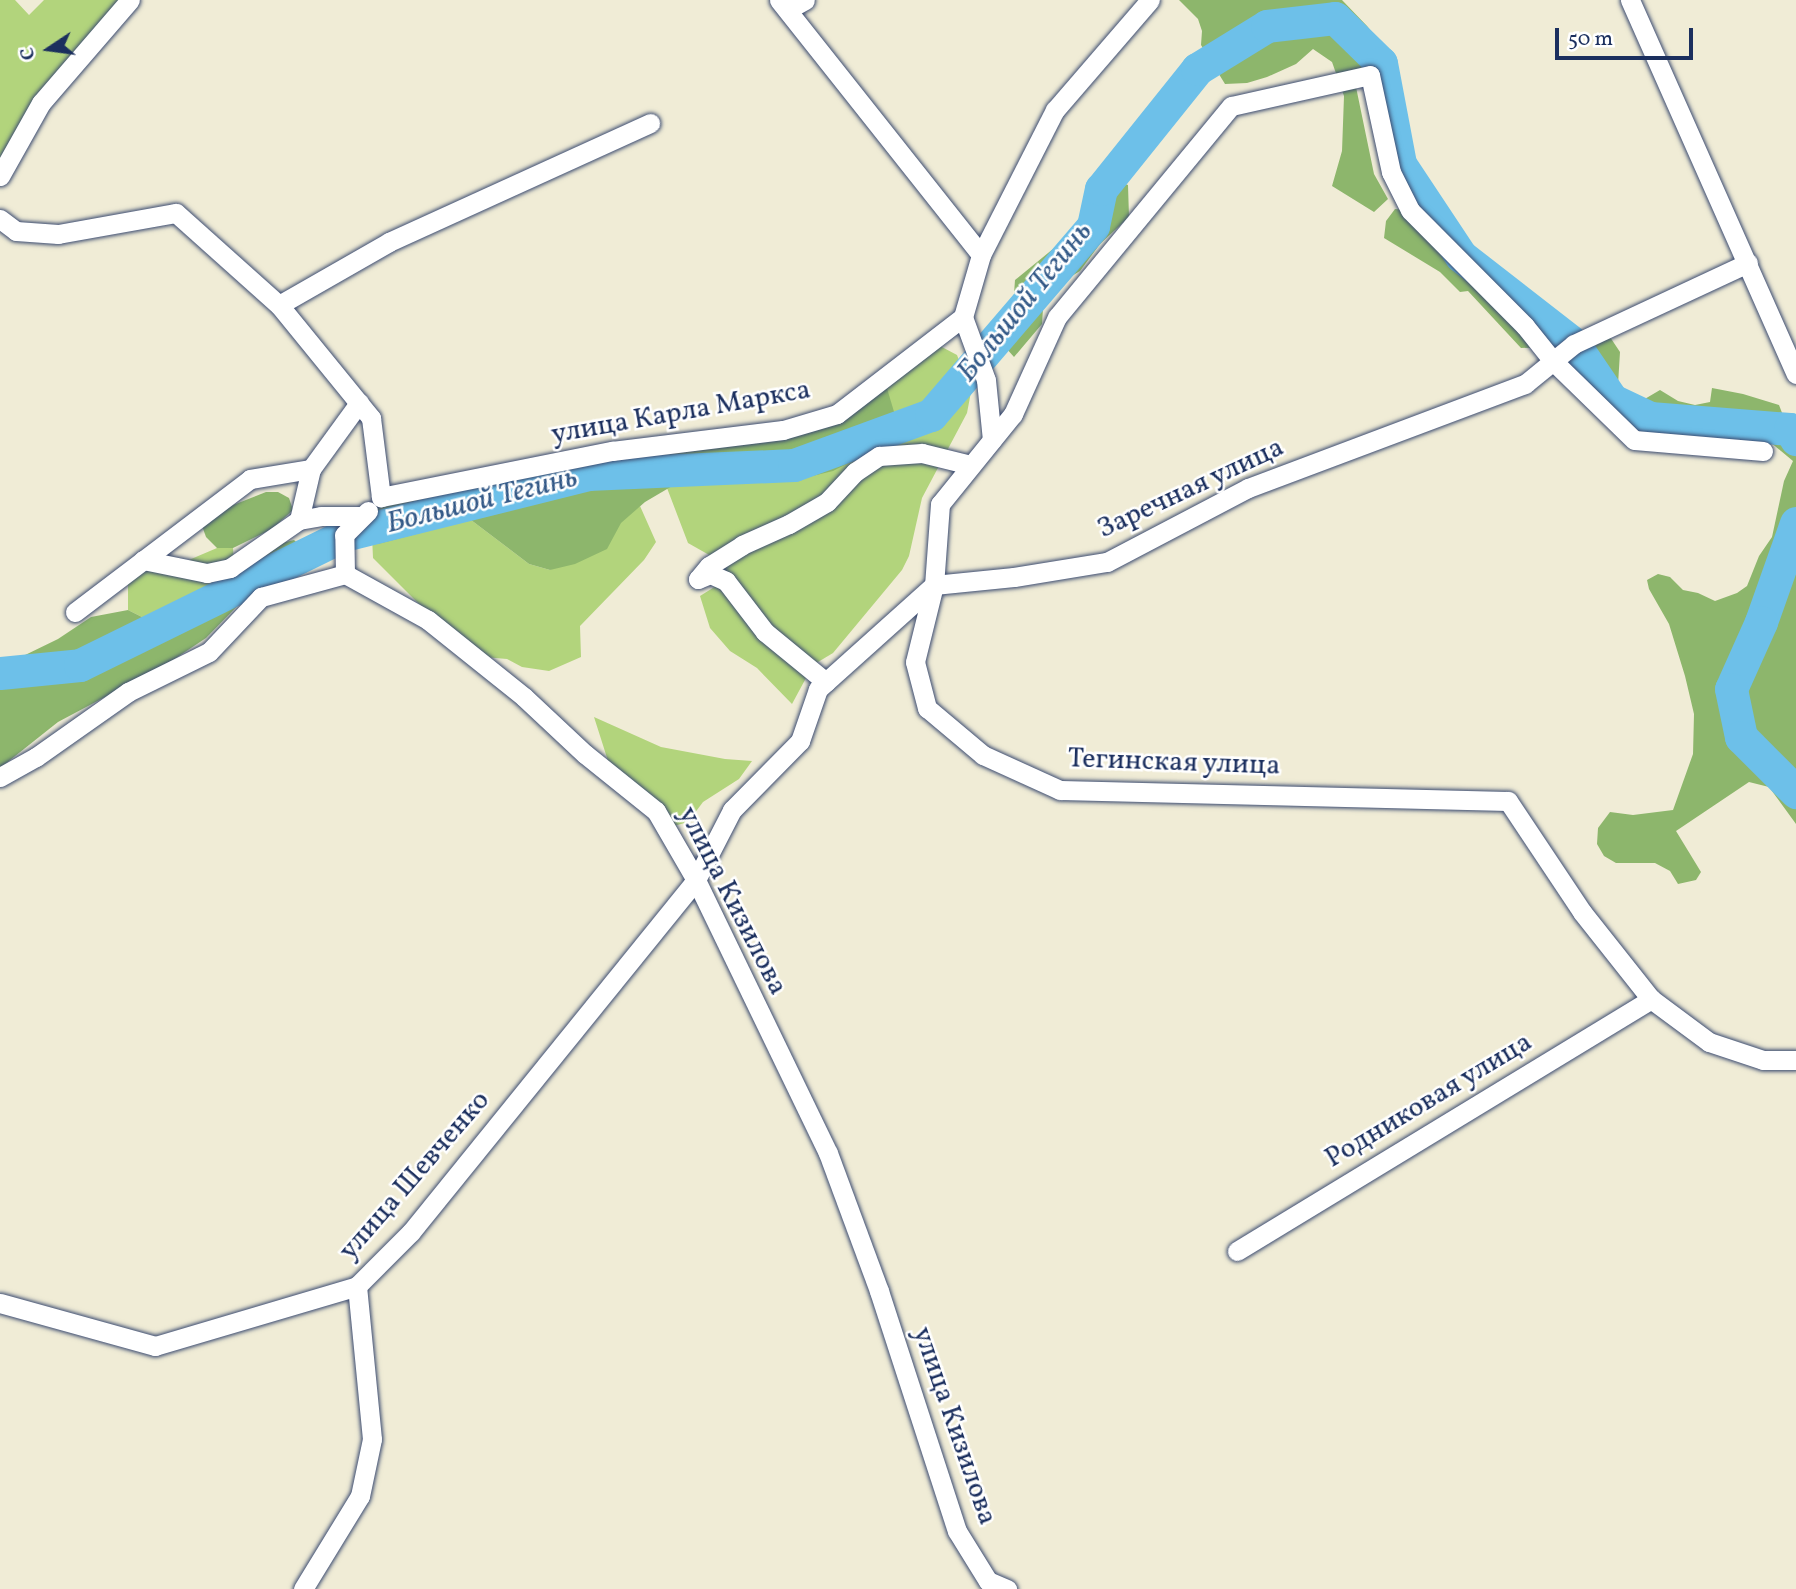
<!DOCTYPE html>
<html>
<head>
<meta charset="utf-8">
<style>
	body { margin:0 }
	#map { position:relative; width:1796px; height:1589px; overflow:hidden; background:#f0ecd6; font-family:Vollkorn,serif }
	div>[style] { position:absolute }
	.green>* { inset:0; background:#b2d47c }
	.forest>* { inset:0; background:#8db66c }
	.river>* { height:33px; margin:-16.5px; padding:0 16.5px; transform-origin:16.5px; border-radius:16.5px; background:#6dc0e9 }
	.roads { filter:drop-shadow(0 0 2px #3b4b70) drop-shadow(0 0 2px #3b4b70) }
	.street>* { height:19px; margin:-9.5px; padding:0 9.5px; transform-origin:9.5px; border-radius:9.5px; background:#fff }
	span { translate:-50% -50%; white-space:nowrap; text-align:center; line-height:1.15; -webkit-text-stroke:5px #fff; paint-order:stroke }
	.street-label { font-size:28px; color:#1b2f5e }
	.water-label { font-size:30px; color:#345a88; font-style:italic }
	.north { position:absolute; left:14px; top:14px; width:70px; height:70px; -webkit-text-stroke:5px #fff; paint-order:stroke; rotate:257deg; font-size:19px; font-weight:700; line-height:28px; text-align:center; color:#1b2f5e }
	.north::after { content:''; display:block; margin:auto; width:24px; height:32px; background:#1b2f5e; clip-path:polygon(50% 0,100% 100%,50% 72%,0 100%) }
	.scale { position:absolute; left:1555px; top:28px; width:138px; height:32px; box-sizing:border-box; border:4px solid #1b2f5e; border-top:0; padding-left:9px; font-size:21px; line-height:24px; white-space:nowrap; color:#1b2f5e; -webkit-text-stroke:5px #fff; paint-order:stroke }
</style>
</head>
<body>
<div id="map">
	<div class="green">
		<div style="clip-path:polygon(0 0,15px 0,29px 15px,44px 0,122px 0,41px 103px,0 176px)"></div>
		<div style="clip-path:polygon(940px 346px,957px 355px,971px 392px,967px 413px,922px 498px,909px 556px,902px 570px,833px 653px,813px 665px,792px 704px,757px 668px,730px 651px,710px 628px,700px 596px,716px 586px,718px 560px,688px 543px,667px 488px,679px 482px,694px 486px,748px 475px,800px 479px,886px 385px)"></div>
		<div style="clip-path:polygon(640px 506px,656px 542px,644px 560px,580px 626px,581px 657px,549px 671px,522px 667px,507px 659px,484px 657px,431px 616px,373px 558px,372px 536px,420px 533px,446px 517px,471px 520px,529px 564px,550px 570px)"></div>
		<div style="clip-path:polygon(217px 548px,233px 548px,235px 578px,181px 624px,148px 620px,128px 610px,128px 583px,145px 571px,163px 571px)"></div>
		<div style="clip-path:polygon(594px 717px,661px 747px,725px 759px,752px 761px,739px 779px,703px 802px,688px 822px,674px 826px,609px 764px)"></div>
	</div>
	<div class="forest">
		<div style="clip-path:polygon(1179px 0,1342px 0,1367px 26px,1379px 41px,1363px 84px,1356px 87px,1374px 174px,1388px 199px,1374px 212px,1332px 186px,1342px 151px,1344px 96px,1332px 62px,1313px 49px,1296px 64px,1267px 77px,1247px 83px,1225px 84px,1201px 45px,1202px 31px,1198px 19px)"></div>
		<div style="clip-path:polygon(1117px 181px,1128px 185px,1129px 217px,1100px 244px,1080px 271px,1044px 293px,1042px 324px,1014px 357px,990px 330px,1013px 307px,1015px 280px,1075px 231px,1092px 203px)"></div>
		<div style="clip-path:polygon(1395px 209px,1410px 210px,1499px 293px,1529px 298px,1565px 331px,1555px 347px,1521px 348px,1468px 291px,1460px 292px,1440px 272px,1384px 238px,1386px 221px)"></div>
		<div style="clip-path:polygon(1610px 337px,1620px 352px,1618px 385px,1625px 399px,1643px 400px,1660px 390px,1678px 401px,1695px 405px,1710px 402px,1712px 388px,1743px 394px,1779px 405px,1796px 449px,1796px 549px,1792px 561px,1796px 575px,1796px 824px,1769px 787px,1749px 782px,1676px 831px,1701px 872px,1696px 880px,1678px 884px,1670px 871px,1655px 863px,1616px 863px,1604px 856px,1597px 844px,1598px 828px,1610px 812px,1633px 815px,1673px 810px,1693px 754px,1694px 714px,1685px 676px,1669px 624px,1649px 589px,1647px 580px,1658px 574px,1670px 577px,1683px 590px,1698px 593px,1715px 601px,1737px 593px,1747px 586px,1759px 556px,1772px 537px,1784px 481px,1793px 461px,1770px 442px,1745px 436px,1718px 431px,1673px 435px,1627px 427px,1598px 390px,1575px 370px,1570px 360px)"></div>
		<div style="clip-path:polygon(886px 385px,895px 415px,872px 451px,833px 471px,800px 479px,748px 475px,694px 486px,679px 482px,645px 502px,621px 523px,607px 549px,575px 564px,550px 570px,529px 564px,471px 520px,446px 517px,420px 533px,378px 544px,372px 536px,344px 535px,381px 497px,783px 430px)"></div>
		<div style="clip-path:polygon(266px 492px,278px 492px,289px 498px,293px 510px,272px 529px,233px 548px,217px 548px,206px 537px,201px 523px,223px 509px)"></div>
		<div style="clip-path:polygon(294px 540px,314px 559px,307px 572px,251px 592px,206px 638px,167px 664px,58px 722px,0 768px,0 662px,21px 657px,58px 639px,91px 617px,128px 610px,148px 620px,181px 624px,243px 571px,266px 547px)"></div>
	</div>
	<div class="river">
		<div style="left:1796px;top:523px;width:105px;rotate:109.5deg"></div>
		<div style="left:1761px;top:622px;width:73px;rotate:114.1deg"></div>
		<div style="left:1731px;top:689px;width:49px;rotate:78.2deg"></div>
		<div style="left:1741px;top:737px;width:78px;rotate:45deg"></div>
		<div style="left:0;top:673px;width:80px;rotate:-5.7deg"></div>
		<div style="left:80px;top:665px;width:294px;rotate:-26.2deg"></div>
		<div style="left:344px;top:535px;width:252px;rotate:-14deg"></div>
		<div style="left:588px;top:474px;width:206px;rotate:-2.5deg"></div>
		<div style="left:794px;top:465px;width:146px;rotate:-20.1deg"></div>
		<div style="left:931px;top:415px;width:249px;rotate:-49.4deg"></div>
		<div style="left:1093px;top:226px;width:38px;rotate:-78deg"></div>
		<div style="left:1101px;top:189px;width:154px;rotate:-51.3deg"></div>
		<div style="left:1197px;top:69px;width:82px;rotate:-31.6deg"></div>
		<div style="left:1267px;top:26px;width:68px;rotate:-6.7deg"></div>
		<div style="left:1335px;top:18px;width:64px;rotate:44.4deg"></div>
		<div style="left:1381px;top:63px;width:103px;rotate:79.3deg"></div>
		<div style="left:1400px;top:164px;width:110px;rotate:56.5deg"></div>
		<div style="left:1461px;top:256px;width:143px;rotate:37.9deg"></div>
		<div style="left:1574px;top:344px;width:68px;rotate:55.8deg"></div>
		<div style="left:1612px;top:400px;width:42px;rotate:25.3deg"></div>
		<div style="left:1650px;top:418px;width:140px;rotate:4.5deg"></div>
		<div style="left:1790px;top:429px;width:12px;rotate:59deg"></div>
	</div>
	<div class="roads">
		<div class="street">
			<div style="left:779px;top:0;width:325px;rotate:51.6deg"></div>
			<div style="left:1630px;top:0;width:409px;rotate:66.1deg"></div>
			<div style="left:789px;top:9px;width:18px;rotate:-29deg"></div>
			<div style="left:0;top:176px;width:84px;rotate:-60.7deg"></div>
			<div style="left:41px;top:103px;width:136px;rotate:-49.2deg"></div>
			<div style="left:0;top:219px;width:20px;rotate:37deg"></div>
			<div style="left:16px;top:231px;width:42px;rotate:4.1deg"></div>
			<div style="left:58px;top:234px;width:120px;rotate:-10.1deg"></div>
			<div style="left:176px;top:213px;width:138px;rotate:41.8deg"></div>
			<div style="left:279px;top:305px;width:146px;rotate:50.8deg"></div>
			<div style="left:371px;top:418px;width:80px;rotate:82.8deg"></div>
			<div style="left:279px;top:305px;width:127px;rotate:-29.8deg"></div>
			<div style="left:389px;top:242px;width:287px;rotate:-24.5deg"></div>
			<div style="left:963px;top:317px;width:67px;rotate:69.9deg"></div>
			<div style="left:986px;top:380px;width:60px;rotate:84.3deg"></div>
			<div style="left:1763px;top:451px;width:129px;rotate:-175.1deg"></div>
			<div style="left:1634px;top:440px;width:113px;rotate:-135.7deg"></div>
			<div style="left:1553px;top:361px;width:45px;rotate:-128.7deg"></div>
			<div style="left:1525px;top:326px;width:163px;rotate:-134.8deg"></div>
			<div style="left:1410px;top:210px;width:42px;rotate:-116.6deg"></div>
			<div style="left:1391px;top:172px;width:99px;rotate:-102.2deg"></div>
			<div style="left:1370px;top:75px;width:142px;rotate:167.4deg"></div>
			<div style="left:1231px;top:106px;width:273px;rotate:129.5deg"></div>
			<div style="left:1057px;top:317px;width:107px;rotate:114.4deg"></div>
			<div style="left:1013px;top:414px;width:116px;rotate:129deg"></div>
			<div style="left:940px;top:504px;width:81px;rotate:94.2deg"></div>
			<div style="left:934px;top:585px;width:79px;rotate:103.9deg"></div>
			<div style="left:915px;top:662px;width:48px;rotate:75.4deg"></div>
			<div style="left:927px;top:708px;width:73px;rotate:40deg"></div>
			<div style="left:983px;top:755px;width:85px;rotate:24.4deg"></div>
			<div style="left:1060px;top:790px;width:448px;rotate:1.4deg"></div>
			<div style="left:1508px;top:801px;width:133px;rotate:56.3deg"></div>
			<div style="left:1582px;top:912px;width:111px;rotate:51.6deg"></div>
			<div style="left:1651px;top:999px;width:72px;rotate:36.6deg"></div>
			<div style="left:1709px;top:1042px;width:57px;rotate:18.4deg"></div>
			<div style="left:1763px;top:1060px;width:33px"></div>
			<div style="left:381px;top:497px;width:236px;rotate:-11.3deg"></div>
			<div style="left:612px;top:451px;width:172px;rotate:-7deg"></div>
			<div style="left:783px;top:430px;width:56px;rotate:-16.5deg"></div>
			<div style="left:837px;top:414px;width:159px;rotate:-37.6deg"></div>
			<div style="left:963px;top:317px;width:65px;rotate:-73.8deg"></div>
			<div style="left:981px;top:255px;width:163px;rotate:-63deg"></div>
			<div style="left:1055px;top:110px;width:145px;rotate:-49.2deg"></div>
			<div style="left:299px;top:520px;width:52px;rotate:-76.8deg"></div>
			<div style="left:143px;top:560px;width:65px;rotate:11.5deg"></div>
			<div style="left:207px;top:573px;width:24px;rotate:-12deg"></div>
			<div style="left:230px;top:568px;width:84px;rotate:-34.8deg"></div>
			<div style="left:299px;top:520px;width:22px;rotate:-10deg"></div>
			<div style="left:321px;top:516px;width:41px"></div>
			<div style="left:345px;top:574px;width:39px;rotate:-91deg"></div>
			<div style="left:344px;top:535px;width:34px;rotate:-45deg"></div>
			<div style="left:934px;top:585px;width:80px;rotate:-5.7deg"></div>
			<div style="left:1014px;top:577px;width:94px;rotate:-9.2deg"></div>
			<div style="left:1107px;top:562px;width:159px;rotate:-27.7deg"></div>
			<div style="left:1248px;top:488px;width:296px;rotate:-20.6deg"></div>
			<div style="left:1525px;top:384px;width:63px;rotate:-39.2deg"></div>
			<div style="left:1574px;top:344px;width:192px;rotate:-25deg"></div>
			<div style="left:75px;top:612px;width:220px;rotate:-37.2deg"></div>
			<div style="left:250px;top:479px;width:62px;rotate:-9.3deg"></div>
			<div style="left:311px;top:469px;width:82px;rotate:-54deg"></div>
			<div style="left:826px;top:682px;width:79px;rotate:-140.7deg"></div>
			<div style="left:765px;top:632px;width:64px;rotate:-127.4deg"></div>
			<div style="left:726px;top:581px;width:17px;rotate:-156deg"></div>
			<div style="left:710px;top:574px;width:13px;rotate:157deg"></div>
			<div style="left:698px;top:579px;width:17px;rotate:-50deg"></div>
			<div style="left:709px;top:566px;width:39px;rotate:-32deg"></div>
			<div style="left:742px;top:545px;width:51px;rotate:-24.1deg"></div>
			<div style="left:789px;top:524px;width:44px;rotate:-30.1deg"></div>
			<div style="left:827px;top:502px;width:41px;rotate:-47deg"></div>
			<div style="left:855px;top:472px;width:29px;rotate:-34deg"></div>
			<div style="left:879px;top:456px;width:43px;rotate:-4deg"></div>
			<div style="left:922px;top:453px;width:50px;rotate:13.8deg"></div>
			<div style="left:0;top:777px;width:41px;rotate:-29.1deg"></div>
			<div style="left:36px;top:757px;width:113px;rotate:-35.2deg"></div>
			<div style="left:128px;top:692px;width:90px;rotate:-26.3deg"></div>
			<div style="left:209px;top:652px;width:76px;rotate:-46.6deg"></div>
			<div style="left:261px;top:597px;width:87px;rotate:-15.3deg"></div>
			<div style="left:345px;top:574px;width:95px;rotate:29deg"></div>
			<div style="left:428px;top:620px;width:123px;rotate:38.7deg"></div>
			<div style="left:524px;top:697px;width:83px;rotate:43.1deg"></div>
			<div style="left:585px;top:754px;width:91px;rotate:38.8deg"></div>
			<div style="left:656px;top:811px;width:80px;rotate:59.9deg"></div>
			<div style="left:696px;top:880px;width:303px;rotate:64.2deg"></div>
			<div style="left:828px;top:1153px;width:147px;rotate:69.7deg"></div>
			<div style="left:879px;top:1291px;width:252px;rotate:72deg"></div>
			<div style="left:957px;top:1531px;width:59px;rotate:58.2deg"></div>
			<div style="left:988px;top:1581px;width:21px;rotate:23deg"></div>
			<div style="left:1237px;top:1251px;width:485px;rotate:-31.3deg"></div>
			<div style="left:0;top:1303px;width:161px;rotate:15.5deg"></div>
			<div style="left:155px;top:1346px;width:211px;rotate:-16.5deg"></div>
			<div style="left:357px;top:1286px;width:76px;rotate:-45deg"></div>
			<div style="left:411px;top:1232px;width:453px;rotate:-51deg"></div>
			<div style="left:696px;top:880px;width:79px;rotate:-62.8deg"></div>
			<div style="left:732px;top:810px;width:97px;rotate:-45.4deg"></div>
			<div style="left:800px;top:741px;width:55px;rotate:-70.9deg"></div>
			<div style="left:818px;top:689px;width:156px;rotate:-41.9deg"></div>
			<div style="left:303px;top:1589px;width:109px;rotate:-58.5deg"></div>
			<div style="left:360px;top:1496px;width:58px;rotate:-78.1deg"></div>
			<div style="left:372px;top:1439px;width:154px;rotate:-95.6deg"></div>
		</div>
	</div>
	<div class="street-label">
		<span style="left:681px;top:413px;rotate:-10deg">улица Карла Маркса</span>
		<span style="left:1191px;top:489px;rotate:-25deg">Заречная улица</span>
		<span style="left:1174px;top:763px;rotate:2deg">Тегинская улица</span>
		<span style="left:732px;top:901px;rotate:63deg">улица Кизилова</span>
		<span style="left:1429px;top:1101px;rotate:-31deg">Родниковая улица</span>
		<span style="left:415px;top:1176px;rotate:-49deg">улица Шевченко</span>
		<span style="left:954px;top:1426px;rotate:71deg">улица Кизилова</span>
	</div>
	<div class="water-label">
		<span style="left:1025px;top:302px;rotate:-51deg">Большой Тегинь</span>
		<span style="left:482px;top:501px;rotate:-14deg">Большой Тегинь</span>
	</div>
	<div class="north">С</div>
	<div class="scale">50 m</div>
</div>
</body>
</html>
